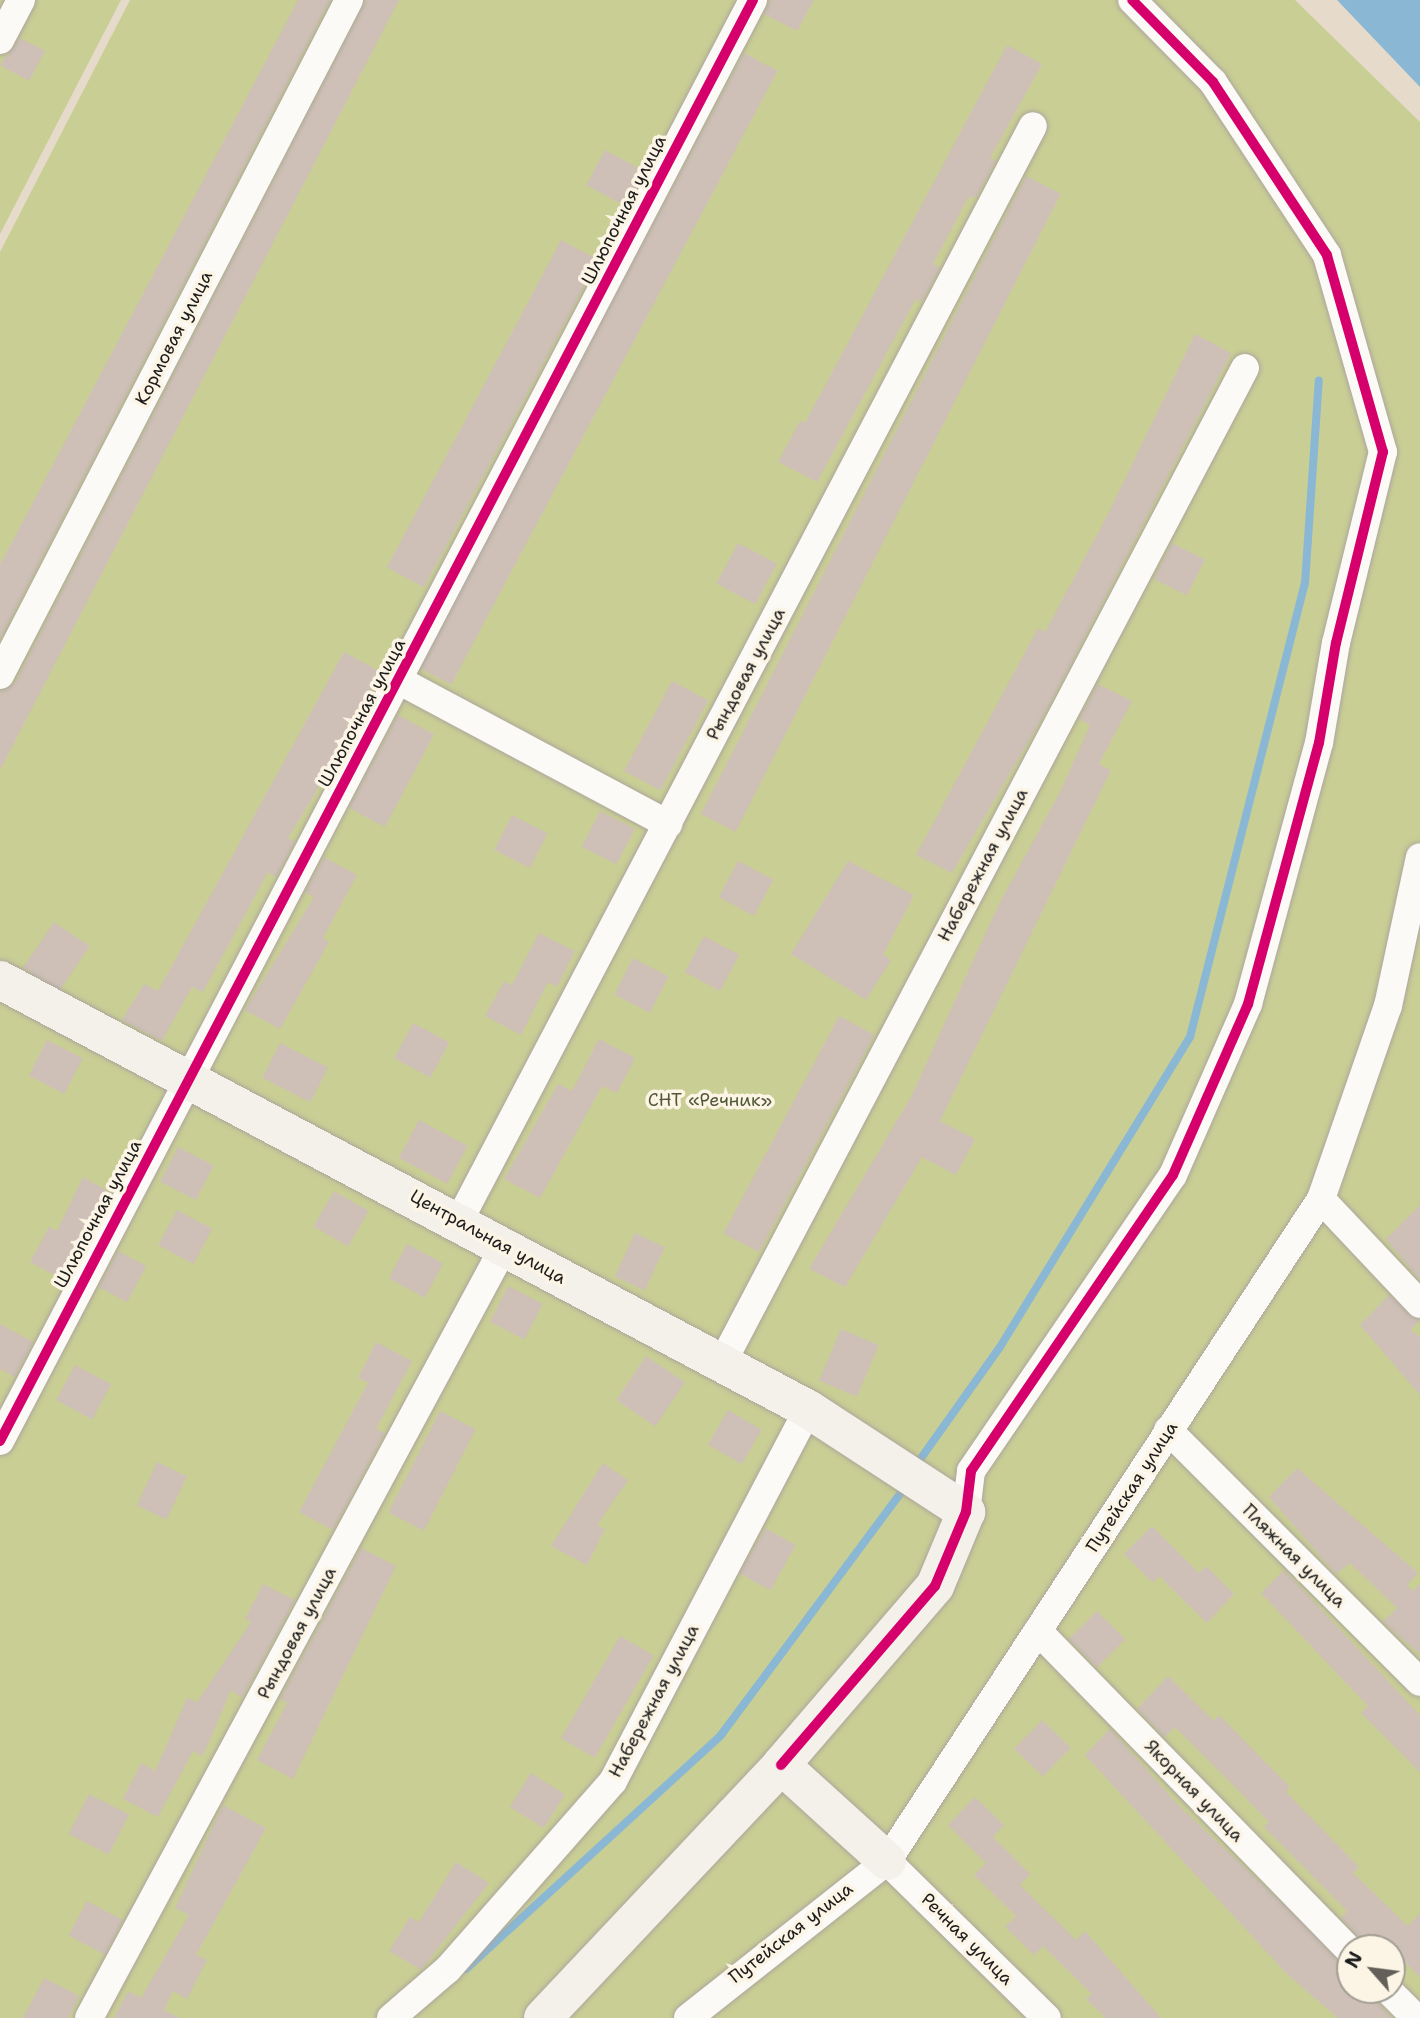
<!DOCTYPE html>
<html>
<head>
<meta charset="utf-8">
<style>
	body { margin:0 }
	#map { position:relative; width:1420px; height:2018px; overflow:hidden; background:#e6dbcb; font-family:"Shantell Sans",sans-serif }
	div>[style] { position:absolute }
	.green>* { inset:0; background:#c9ce95 }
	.water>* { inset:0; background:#8ab7d4 }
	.stream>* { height:8px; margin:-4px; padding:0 4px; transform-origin:4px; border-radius:4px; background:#8ab7d4 }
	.building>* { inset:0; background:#cec0b6; transform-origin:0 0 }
	.roads { filter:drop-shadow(0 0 2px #ada69c) drop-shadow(0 0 2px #ada69c) }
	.street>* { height:28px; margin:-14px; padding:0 14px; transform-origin:14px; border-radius:14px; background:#fbfaf7 }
	.secondary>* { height:38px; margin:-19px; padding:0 19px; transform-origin:19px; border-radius:19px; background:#f4f0ea }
	.cycleway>* { height:10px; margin:-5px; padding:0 5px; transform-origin:5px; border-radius:5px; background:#d6006c }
	span { translate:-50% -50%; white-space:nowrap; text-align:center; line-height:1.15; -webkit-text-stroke:7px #fcf5e5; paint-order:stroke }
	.street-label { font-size:18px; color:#1c1c1c }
	.park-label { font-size:18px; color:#505737 }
	.north { position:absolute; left:1336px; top:1934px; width:70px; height:70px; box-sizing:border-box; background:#fcf5e5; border:2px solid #a29e95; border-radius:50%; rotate:298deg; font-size:19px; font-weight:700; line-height:28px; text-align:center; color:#1c1c1c }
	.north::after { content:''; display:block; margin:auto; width:24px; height:32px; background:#635f59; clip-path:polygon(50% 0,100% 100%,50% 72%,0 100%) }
</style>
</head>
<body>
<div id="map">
	<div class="green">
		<div style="clip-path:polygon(0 0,121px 0,0 234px)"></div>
		<div style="clip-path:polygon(evenodd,130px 0,1295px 0,1420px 122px,1420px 2018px,0 2018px,0 252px,130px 0,1350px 1948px,1392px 1948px,1392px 1990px,1350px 1990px,1350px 1948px)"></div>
	</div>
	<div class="water">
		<div style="clip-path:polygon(1337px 0,1420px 0,1420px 87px)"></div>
	</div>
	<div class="stream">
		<div style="left:919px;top:1461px;width:140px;rotate:-54.6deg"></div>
		<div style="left:1000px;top:1347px;width:364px;rotate:-58.5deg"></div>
		<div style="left:1190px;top:1037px;width:468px;rotate:-75.8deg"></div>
		<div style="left:1305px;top:583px;width:203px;rotate:-86.1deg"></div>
		<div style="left:466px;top:1969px;width:346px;rotate:-42.5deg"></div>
		<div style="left:721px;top:1735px;width:305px;rotate:-53.4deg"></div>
	</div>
	<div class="building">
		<div style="clip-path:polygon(298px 0,330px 0,0 639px,0 565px)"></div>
		<div style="clip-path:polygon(366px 0,399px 0,0 770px,0 692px,15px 683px)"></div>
		<div style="clip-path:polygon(770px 0,814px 0,797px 31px,764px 14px)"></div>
		<div style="clip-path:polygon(20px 38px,45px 51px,29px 81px,0 65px)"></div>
		<div style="clip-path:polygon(1007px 45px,1042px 64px,990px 158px,996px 161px,977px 196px,968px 198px,933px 264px,940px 268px,922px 302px,916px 299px,817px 482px,778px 462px,800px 421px,805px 423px)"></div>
		<div style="left:744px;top:53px;width:38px;height:695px;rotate:28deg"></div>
		<div style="left:605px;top:150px;width:45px;height:40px;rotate:28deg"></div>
		<div style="left:1026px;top:176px;width:39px;height:716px;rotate:27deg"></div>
		<div style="left:561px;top:240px;width:42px;height:371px;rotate:28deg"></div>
		<div style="clip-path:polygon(1195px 334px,1231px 353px,1050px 704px,952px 873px,916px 855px,1038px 628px,1045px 632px,1108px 514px)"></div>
		<div style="left:738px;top:543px;width:44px;height:46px;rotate:28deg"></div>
		<div style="left:1172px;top:543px;width:37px;height:40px;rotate:27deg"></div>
		<div style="clip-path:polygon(344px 652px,379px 671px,351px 734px,288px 838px,295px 841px,276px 877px,268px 872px,203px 992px,192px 987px,162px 1041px,122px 1020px,144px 984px,158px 991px)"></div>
		<div style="left:672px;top:681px;width:41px;height:102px;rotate:28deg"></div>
		<div style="clip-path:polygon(1098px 684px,1132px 701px,1099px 764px,1111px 770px,940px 1121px,975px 1139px,956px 1175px,922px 1157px,845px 1287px,809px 1269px,911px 1097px,998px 906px,1061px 790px,1090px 725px,1079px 719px)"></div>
		<div style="left:398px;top:715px;width:41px;height:105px;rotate:28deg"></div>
		<div style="left:600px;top:811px;width:39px;height:40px;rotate:27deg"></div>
		<div style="left:512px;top:815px;width:40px;height:39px;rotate:27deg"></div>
		<div style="clip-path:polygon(324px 857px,357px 875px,323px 938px,329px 942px,280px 1029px,245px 1010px,314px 897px,305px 892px)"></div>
		<div style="left:738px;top:861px;width:40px;height:41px;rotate:28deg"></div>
		<div style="clip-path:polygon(848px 861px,914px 895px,883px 955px,891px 960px,866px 1000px,791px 954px)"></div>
		<div style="left:54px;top:922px;width:43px;height:55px;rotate:34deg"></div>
		<div style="clip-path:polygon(539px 933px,575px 951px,557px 987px,548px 982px,521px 1035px,485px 1016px,504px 981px,512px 985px)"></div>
		<div style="left:704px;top:936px;width:40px;height:41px;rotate:28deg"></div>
		<div style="left:633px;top:958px;width:40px;height:41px;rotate:27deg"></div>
		<div style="left:839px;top:1016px;width:40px;height:246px;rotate:28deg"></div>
		<div style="left:413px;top:1023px;width:41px;height:40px;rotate:28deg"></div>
		<div style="clip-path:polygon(599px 1039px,635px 1058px,617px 1093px,602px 1086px,540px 1198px,504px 1179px,558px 1084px,572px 1091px)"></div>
		<div style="left:47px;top:1040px;width:40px;height:40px;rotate:27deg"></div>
		<div style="left:280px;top:1043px;width:54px;height:39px;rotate:27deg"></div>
		<div style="left:419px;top:1120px;width:55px;height:43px;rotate:28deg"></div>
		<div style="left:178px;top:1147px;width:40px;height:39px;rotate:27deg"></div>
		<div style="clip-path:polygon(83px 1177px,111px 1193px,65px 1281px,30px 1262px,49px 1227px,57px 1231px)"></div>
		<div style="left:334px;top:1191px;width:40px;height:41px;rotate:30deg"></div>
		<div style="clip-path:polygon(1420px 1205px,1420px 1280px,1386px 1239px)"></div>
		<div style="left:177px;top:1210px;width:40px;height:40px;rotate:28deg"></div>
		<div style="left:635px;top:1233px;width:33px;height:48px;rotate:25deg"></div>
		<div style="left:407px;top:1244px;width:41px;height:39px;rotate:28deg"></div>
		<div style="left:118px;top:1251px;width:32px;height:41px;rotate:28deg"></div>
		<div style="left:508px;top:1286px;width:39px;height:40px;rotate:27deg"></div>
		<div style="clip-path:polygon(1389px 1295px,1420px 1320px,1411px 1330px,1420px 1337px,1420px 1395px,1360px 1325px)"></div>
		<div style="clip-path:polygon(0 1324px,33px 1342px,15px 1377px,0 1369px)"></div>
		<div style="left:841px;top:1329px;width:41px;height:56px;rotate:23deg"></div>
		<div style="clip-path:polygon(376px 1342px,412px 1361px,376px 1429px,385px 1433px,333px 1530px,299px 1512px,368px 1383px,358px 1378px)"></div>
		<div style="left:646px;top:1356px;width:47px;height:53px;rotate:34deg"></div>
		<div style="left:75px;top:1365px;width:41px;height:40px;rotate:28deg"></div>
		<div style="left:728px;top:1410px;width:39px;height:40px;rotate:30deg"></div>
		<div style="left:440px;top:1411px;width:40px;height:114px;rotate:27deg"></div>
		<div style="left:157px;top:1462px;width:33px;height:48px;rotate:25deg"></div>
		<div style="clip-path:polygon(603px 1463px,628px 1480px,597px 1525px,605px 1529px,587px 1565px,551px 1546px)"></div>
		<div style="clip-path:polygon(1297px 1468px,1418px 1573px,1407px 1585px,1413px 1591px,1420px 1584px,1420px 1654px,1383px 1622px,1397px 1608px,1350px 1563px,1336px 1574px,1269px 1497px)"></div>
		<div style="clip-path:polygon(1152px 1526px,1199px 1573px,1206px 1566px,1234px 1594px,1207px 1623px,1159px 1576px,1153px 1583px,1124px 1554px)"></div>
		<div style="left:765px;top:1528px;width:35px;height:52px;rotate:29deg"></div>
		<div style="clip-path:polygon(361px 1548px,396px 1566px,293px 1779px,257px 1760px,287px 1703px,280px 1699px)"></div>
		<div style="clip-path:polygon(1284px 1570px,1420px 1715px,1420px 1772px,1361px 1713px,1368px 1706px,1261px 1593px)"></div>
		<div style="clip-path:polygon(263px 1584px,295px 1600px,242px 1698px,231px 1690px,203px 1756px,193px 1751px,158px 1817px,123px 1799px,141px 1763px,155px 1771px,187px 1698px,197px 1702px,251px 1622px,245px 1619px)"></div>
		<div style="left:1097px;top:1611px;width:40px;height:40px;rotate:45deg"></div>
		<div style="left:620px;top:1636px;width:39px;height:118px;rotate:30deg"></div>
		<div style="clip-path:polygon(1168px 1676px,1214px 1721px,1219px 1715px,1290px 1787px,1286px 1792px,1359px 1867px,1353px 1873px,1408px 1926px,1420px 1913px,1420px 1977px,1379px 1936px,1366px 1948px,1341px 1918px,1347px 1911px,1264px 1827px,1269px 1822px,1235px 1787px,1175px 1727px,1165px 1737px,1137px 1709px)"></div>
		<div style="left:1042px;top:1720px;width:40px;height:40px;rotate:44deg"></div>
		<div style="clip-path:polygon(1110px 1729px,1177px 1804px,1350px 1967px,1350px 1990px,1366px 1990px,1392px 2018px,1338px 2018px,1287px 1974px,1085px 1755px)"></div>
		<div style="left:531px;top:1773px;width:40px;height:40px;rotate:32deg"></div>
		<div style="left:89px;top:1794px;width:45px;height:45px;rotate:27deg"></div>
		<div style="clip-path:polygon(975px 1797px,1004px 1825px,993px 1837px,1030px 1874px,1020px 1885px,1076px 1940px,1085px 1931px,1161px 2018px,1106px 2018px,1086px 1999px,1092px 1994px,1043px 1946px,1034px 1955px,1005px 1927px,1016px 1916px,974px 1875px,986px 1863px,948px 1825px)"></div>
		<div style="clip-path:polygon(223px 1805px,266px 1828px,196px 1955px,207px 1960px,187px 1999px,173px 1991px,164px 2010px,180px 2018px,114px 2018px,128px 1991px,141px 1998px,189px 1915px,175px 1908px)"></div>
		<div style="clip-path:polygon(456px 1862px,489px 1883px,421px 1970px,389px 1951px,410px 1917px,419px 1922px)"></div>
		<div style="left:87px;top:1901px;width:41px;height:39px;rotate:28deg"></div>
		<div style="clip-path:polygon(44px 1978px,79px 1996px,68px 2018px,23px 2018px)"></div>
	</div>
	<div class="roads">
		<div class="street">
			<div style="left:0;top:40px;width:45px;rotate:-62.3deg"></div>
			<div style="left:0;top:675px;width:760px;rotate:-62.66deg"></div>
			<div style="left:400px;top:681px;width:304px;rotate:28.1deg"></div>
			<div style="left:1321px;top:1199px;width:144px;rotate:46.7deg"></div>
			<div style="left:459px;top:1221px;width:1236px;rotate:-62.34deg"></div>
			<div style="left:722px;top:1363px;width:1124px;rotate:-62.27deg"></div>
			<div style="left:1168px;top:1430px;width:356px;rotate:45deg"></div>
			<div style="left:0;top:1441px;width:1626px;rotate:-62.41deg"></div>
			<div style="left:966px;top:1512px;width:41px;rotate:-83deg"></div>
			<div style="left:971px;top:1471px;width:358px;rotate:-55.7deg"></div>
			<div style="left:1173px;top:1175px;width:187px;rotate:-66.3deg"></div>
			<div style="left:1248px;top:1004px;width:270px;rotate:-74.8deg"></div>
			<div style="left:1319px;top:743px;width:101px;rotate:-80.4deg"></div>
			<div style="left:1336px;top:643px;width:197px;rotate:-76.2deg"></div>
			<div style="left:1383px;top:452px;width:205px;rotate:-105.9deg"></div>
			<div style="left:1327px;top:255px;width:207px;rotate:-123.4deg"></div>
			<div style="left:1213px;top:82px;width:115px;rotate:-134.6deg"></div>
			<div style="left:1038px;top:1631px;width:447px;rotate:45.7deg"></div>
			<div style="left:887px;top:1861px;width:224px;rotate:44.5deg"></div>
			<div style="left:1388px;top:1990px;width:40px;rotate:45deg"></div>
			<div style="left:89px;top:2018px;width:876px;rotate:-61.71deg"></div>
			<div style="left:391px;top:2018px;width:75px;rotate:-40.7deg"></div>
			<div style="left:448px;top:1969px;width:250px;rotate:-48.7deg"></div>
			<div style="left:613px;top:1781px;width:420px;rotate:-62.3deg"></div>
			<div style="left:688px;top:2018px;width:253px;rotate:-38.3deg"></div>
			<div style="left:887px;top:1861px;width:792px;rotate:-56.75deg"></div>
			<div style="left:1321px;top:1199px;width:204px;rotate:-70.9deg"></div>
			<div style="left:1388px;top:1006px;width:152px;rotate:-77.9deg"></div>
		</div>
		<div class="secondary">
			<div style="left:0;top:980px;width:915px;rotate:27.97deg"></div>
			<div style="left:808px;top:1409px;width:189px;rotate:33.1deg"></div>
			<div style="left:966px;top:1512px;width:80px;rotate:112.7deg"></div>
			<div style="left:935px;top:1586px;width:236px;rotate:130.7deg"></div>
			<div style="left:543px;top:2018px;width:347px;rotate:-46.7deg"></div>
			<div style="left:781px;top:1765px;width:143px;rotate:42.2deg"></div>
		</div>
	</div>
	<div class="cycleway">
		<div style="left:0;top:1441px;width:1626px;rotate:-62.41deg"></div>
		<div style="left:781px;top:1765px;width:236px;rotate:-49.3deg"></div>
		<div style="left:935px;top:1586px;width:80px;rotate:-67.3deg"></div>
		<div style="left:966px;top:1512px;width:41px;rotate:-83deg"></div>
		<div style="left:971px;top:1471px;width:358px;rotate:-55.7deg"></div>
		<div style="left:1173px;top:1175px;width:187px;rotate:-66.3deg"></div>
		<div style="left:1248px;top:1004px;width:270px;rotate:-74.8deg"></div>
		<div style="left:1319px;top:743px;width:101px;rotate:-80.4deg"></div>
		<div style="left:1336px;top:643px;width:197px;rotate:-76.2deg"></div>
		<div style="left:1383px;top:452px;width:205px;rotate:-105.9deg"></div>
		<div style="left:1327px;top:255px;width:207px;rotate:-123.4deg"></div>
		<div style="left:1213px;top:82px;width:115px;rotate:-134.6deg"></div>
	</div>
	<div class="street-label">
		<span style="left:624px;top:210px;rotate:-63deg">Шлюпочная улица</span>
		<span style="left:174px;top:338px;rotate:-63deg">Кормовая улица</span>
		<span style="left:746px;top:674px;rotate:-62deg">Рындовая улица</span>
		<span style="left:362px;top:713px;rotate:-62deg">Шлюпочная улица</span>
		<span style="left:983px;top:865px;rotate:-62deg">Набережная улица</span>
		<span style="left:98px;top:1214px;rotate:-62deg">Шлюпочная улица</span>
		<span style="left:488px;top:1237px;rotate:29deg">Центральная улица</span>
		<span style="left:1132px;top:1487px;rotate:-57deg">Путейская улица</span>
		<span style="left:1294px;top:1556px;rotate:45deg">Пляжная улица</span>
		<span style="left:297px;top:1633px;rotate:-62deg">Рындовая улица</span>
		<span style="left:654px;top:1701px;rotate:-62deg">Набережная улица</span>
		<span style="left:1194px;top:1791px;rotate:46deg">Якорная улица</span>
		<span style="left:791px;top:1933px;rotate:-38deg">Путейская улица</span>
		<span style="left:967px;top:1939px;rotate:45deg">Речная улица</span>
	</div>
	<div class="park-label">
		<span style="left:710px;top:1100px">СНТ «Речник»</span>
	</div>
	<div class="north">N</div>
</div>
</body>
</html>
